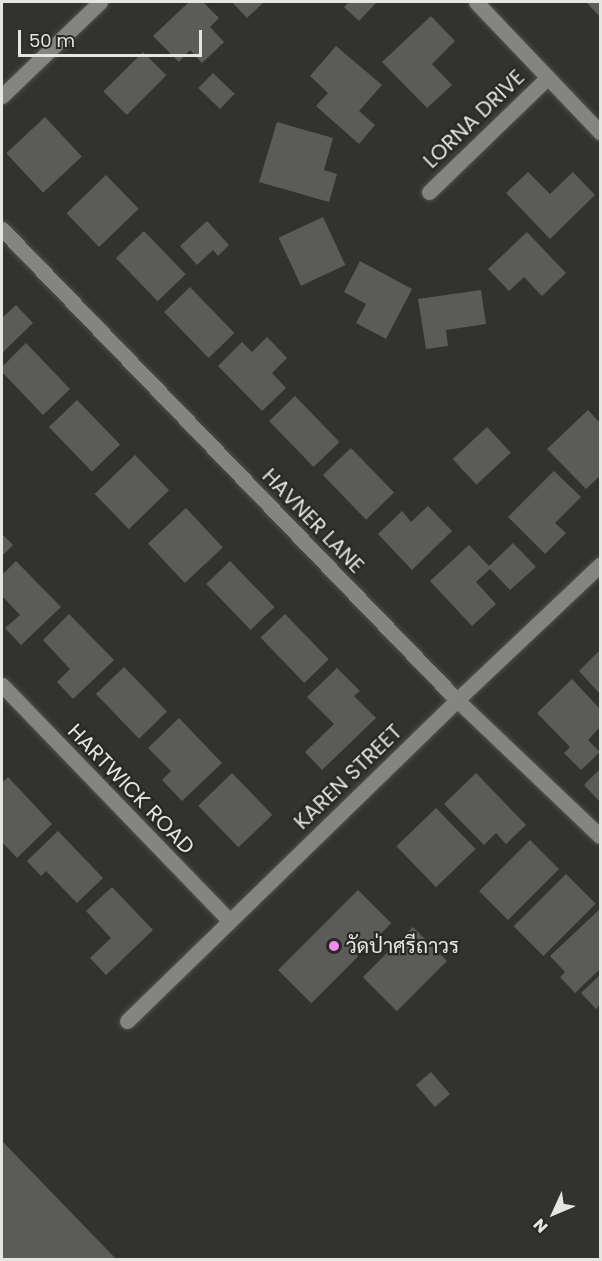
<!DOCTYPE html>
<html>
<head>
<meta charset="utf-8">
<style>
	body { margin:0 }
	#map { position:relative; width:602px; height:1261px; overflow:hidden; background:#323330; font-family:Poppins,Sarabun,sans-serif }
	div>[style] { position:absolute }
	.building>* { inset:0; background:#5b5c59; transform-origin:0 0 }
	.roads { filter:drop-shadow(0 0 2px #4f504d) drop-shadow(0 0 2px #4f504d) }
	.minor>* { height:15px; margin:-7.5px; padding:0 7.5px; transform-origin:7.5px; border-radius:7.5px; background:#848582 }
	.tertiary>* { height:15px; margin:-7.5px; padding:0 7.5px; transform-origin:7.5px; border-radius:7.5px; background:#848582 }
	.dots>* { width:16px; height:16px; translate:-50% -50%; box-sizing:border-box; border:3px solid #282926; border-radius:50% }
	span { translate:-50% -50%; white-space:nowrap; text-align:center; line-height:1.15; -webkit-text-stroke:4.5px #282926; paint-order:stroke }
	.street-label { font-size:21px; color:#e5e6e4 }
	.poi-label { font-size:21px; color:#e5e6e4 }
	.left { translate:0 -50%; text-align:left }
	.frame { position:absolute; inset:0; border:3px solid #e5e6e4; pointer-events:none }
	.north { position:absolute; left:524px; top:1183px; width:60px; height:60px; -webkit-text-stroke:4px #282926; paint-order:stroke; rotate:226deg; font-size:16px; font-weight:700; line-height:24px; text-align:center; color:#e5e6e4 }
	.north::after { content:''; display:block; margin:auto; width:21px; height:27px; background:#e5e6e4; clip-path:polygon(50% 0,100% 100%,50% 72%,0 100%) }
	.scale { position:absolute; left:18px; top:30px; width:184px; height:27px; box-sizing:border-box; border:3px solid #e5e6e4; border-top:0; padding-left:8px; font-size:18px; line-height:21px; white-space:nowrap; color:#e5e6e4; -webkit-text-stroke:4px #282926; paint-order:stroke }
</style>
</head>
<body>
<div id="map">
	<div class="building">
		<div style="clip-path:polygon(189px 2px,203px 2px,219px 18px,210px 27px,224px 42px,202px 63px,190px 50px,179px 62px,153px 36px)"></div>
		<div style="clip-path:polygon(232px 2px,264px 2px,247px 18px)"></div>
		<div style="clip-path:polygon(349px 2px,377px 2px,359px 21px,344px 7px)"></div>
		<div style="clip-path:polygon(586px 2px,600px 2px,600px 17px)"></div>
		<div style="clip-path:polygon(431px 16px,455px 41px,432px 64px,452px 85px,427px 108px,382px 62px)"></div>
		<div style="clip-path:polygon(336px 46px,382px 85px,359px 111px,375px 125px,359px 144px,316px 106px,328px 93px,310px 76px)"></div>
		<div style="left:143px;top:52px;width:33px;height:56px;rotate:45deg"></div>
		<div style="left:213px;top:73px;width:30px;height:21px;rotate:44deg"></div>
		<div style="left:45px;top:117px;width:54px;height:53px;rotate:47deg"></div>
		<div style="clip-path:polygon(277px 122px,333px 138px,324px 170px,337px 174px,329px 202px,259px 182px)"></div>
		<div style="clip-path:polygon(528px 172px,550px 194px,573px 172px,595px 195px,550px 239px,506px 193px)"></div>
		<div style="left:106px;top:175px;width:47px;height:55px;rotate:46deg"></div>
		<div style="left:323px;top:217px;width:53px;height:49px;rotate:65deg"></div>
		<div style="clip-path:polygon(207px 221px,229px 245px,218px 256px,213px 250px,197px 265px,180px 246px)"></div>
		<div style="left:144px;top:231px;width:60px;height:39px;rotate:46deg"></div>
		<div style="clip-path:polygon(527px 232px,566px 273px,542px 296px,524px 277px,509px 291px,488px 269px)"></div>
		<div style="clip-path:polygon(360px 261px,412px 289px,386px 339px,356px 323px,366px 304px,344px 292px)"></div>
		<div style="left:190px;top:287px;width:64px;height:36px;rotate:46deg"></div>
		<div style="clip-path:polygon(481px 290px,486px 324px,446px 330px,448px 346px,426px 349px,418px 299px)"></div>
		<div style="clip-path:polygon(16px 305px,33px 323px,2px 353px,2px 318px)"></div>
		<div style="clip-path:polygon(267px 337px,287px 358px,272px 373px,286px 388px,262px 411px,218px 366px,242px 342px,252px 352px)"></div>
		<div style="clip-path:polygon(26px 343px,70px 389px,43px 415px,2px 372px,2px 367px)"></div>
		<div style="left:295px;top:396px;width:64px;height:36px;rotate:46deg"></div>
		<div style="left:77px;top:400px;width:62px;height:39px;rotate:46deg"></div>
		<div style="clip-path:polygon(588px 410px,600px 423px,600px 476px,586px 489px,547px 449px)"></div>
		<div style="left:487px;top:427px;width:35px;height:47px;rotate:47deg"></div>
		<div style="left:351px;top:448px;width:62px;height:39px;rotate:46deg"></div>
		<div style="left:135px;top:455px;width:49px;height:56px;rotate:46deg"></div>
		<div style="clip-path:polygon(554px 471px,581px 497px,555px 523px,566px 533px,545px 554px,508px 517px)"></div>
		<div style="clip-path:polygon(428px 506px,452px 531px,412px 570px,378px 534px,402px 511px,411px 522px)"></div>
		<div style="left:186px;top:508px;width:54px;height:52px;rotate:47deg"></div>
		<div style="clip-path:polygon(2px 534px,13px 545px,2px 556px)"></div>
		<div style="clip-path:polygon(513px 543px,536px 567px,510px 590px,490px 569px,476px 582px,496px 604px,472px 626px,430px 581px,469px 545px,489px 566px)"></div>
		<div style="clip-path:polygon(16px 561px,61px 607px,21px 645px,5px 628px,20px 615px,2px 596px,2px 575px)"></div>
		<div style="left:230px;top:561px;width:64px;height:33px;rotate:46deg"></div>
		<div style="clip-path:polygon(69px 614px,114px 660px,73px 699px,57px 682px,70px 669px,43px 640px)"></div>
		<div style="left:285px;top:614px;width:63px;height:34px;rotate:46deg"></div>
		<div style="clip-path:polygon(600px 650px,600px 694px,579px 671px)"></div>
		<div style="left:124px;top:667px;width:62px;height:39px;rotate:46deg"></div>
		<div style="clip-path:polygon(337px 668px,360px 691px,354px 696px,376px 718px,322px 770px,305px 752px,334px 724px,307px 697px)"></div>
		<div style="clip-path:polygon(572px 679px,600px 709px,600px 727px,588px 740px,600px 752px,581px 770px,564px 753px,570px 747px,537px 713px)"></div>
		<div style="clip-path:polygon(179px 718px,222px 763px,182px 801px,162px 780px,171px 771px,148px 748px)"></div>
		<div style="clip-path:polygon(600px 769px,600px 802px,584px 785px)"></div>
		<div style="left:232px;top:773px;width:58px;height:47px;rotate:46deg"></div>
		<div style="clip-path:polygon(476px 773px,526px 825px,506px 844px,496px 833px,484px 845px,444px 804px)"></div>
		<div style="clip-path:polygon(8px 777px,52px 824px,17px 858px,2px 842px,2px 783px)"></div>
		<div style="left:436px;top:808px;width:57px;height:55px;rotate:46deg"></div>
		<div style="clip-path:polygon(58px 831px,103px 878px,77px 903px,46px 871px,41px 876px,27px 861px)"></div>
		<div style="left:530px;top:840px;width:41px;height:72px;rotate:45deg"></div>
		<div style="left:566px;top:874px;width:42px;height:74px;rotate:45deg"></div>
		<div style="clip-path:polygon(112px 887px,153px 930px,106px 975px,90px 958px,111px 938px,86px 911px)"></div>
		<div style="left:358px;top:890px;width:47px;height:113px;rotate:45deg"></div>
		<div style="clip-path:polygon(600px 909px,600px 969px,575px 993px,560px 977px,565px 972px,550px 956px)"></div>
		<div style="left:413px;top:927px;width:48px;height:71px;rotate:45deg"></div>
		<div style="clip-path:polygon(600px 975px,600px 1005px,596px 1009px,581px 993px)"></div>
		<div style="left:431px;top:1072px;width:29px;height:20px;rotate:49deg"></div>
		<div style="clip-path:polygon(2px 1141px,117px 1260px,2px 1260px)"></div>
	</div>
	<div class="roads">
		<div class="minor">
			<div style="left:2px;top:96px;width:136px;rotate:-43.8deg"></div>
			<div style="left:429px;top:192px;width:165px;rotate:-44deg"></div>
			<div style="left:2px;top:229px;width:655px;rotate:45.99deg"></div>
			<div style="left:457px;top:700px;width:197px;rotate:43.6deg"></div>
			<div style="left:2px;top:685px;width:328px;rotate:46deg"></div>
			<div style="left:127px;top:1021px;width:460px;rotate:-44.2deg"></div>
			<div style="left:457px;top:700px;width:197px;rotate:-43.4deg"></div>
		</div>
		<div class="tertiary">
			<div style="left:476px;top:2px;width:180px;rotate:46.4deg"></div>
		</div>
	</div>
	<div class="dots">
		<div style="left:334px;top:946px;background:#f688ed"></div>
	</div>
	<div class="street-label">
		<span style="left:474px;top:119px;rotate:-44deg">LORNA DRIVE</span>
		<span style="left:313px;top:521px;rotate:46deg">HAVNER LANE</span>
		<span style="left:348px;top:777px;rotate:-44deg">KAREN STREET</span>
		<span style="left:131px;top:789px;rotate:46deg">HARTWICK ROAD</span>
	</div>
	<div class="poi-label">
		<span class="left" style="left:346px;top:946px">วัดป่าศรีถาวร</span>
	</div>
	<div class="frame"></div>
	<div class="north">N</div>
	<div class="scale">50 m</div>
</div>
</body>
</html>
